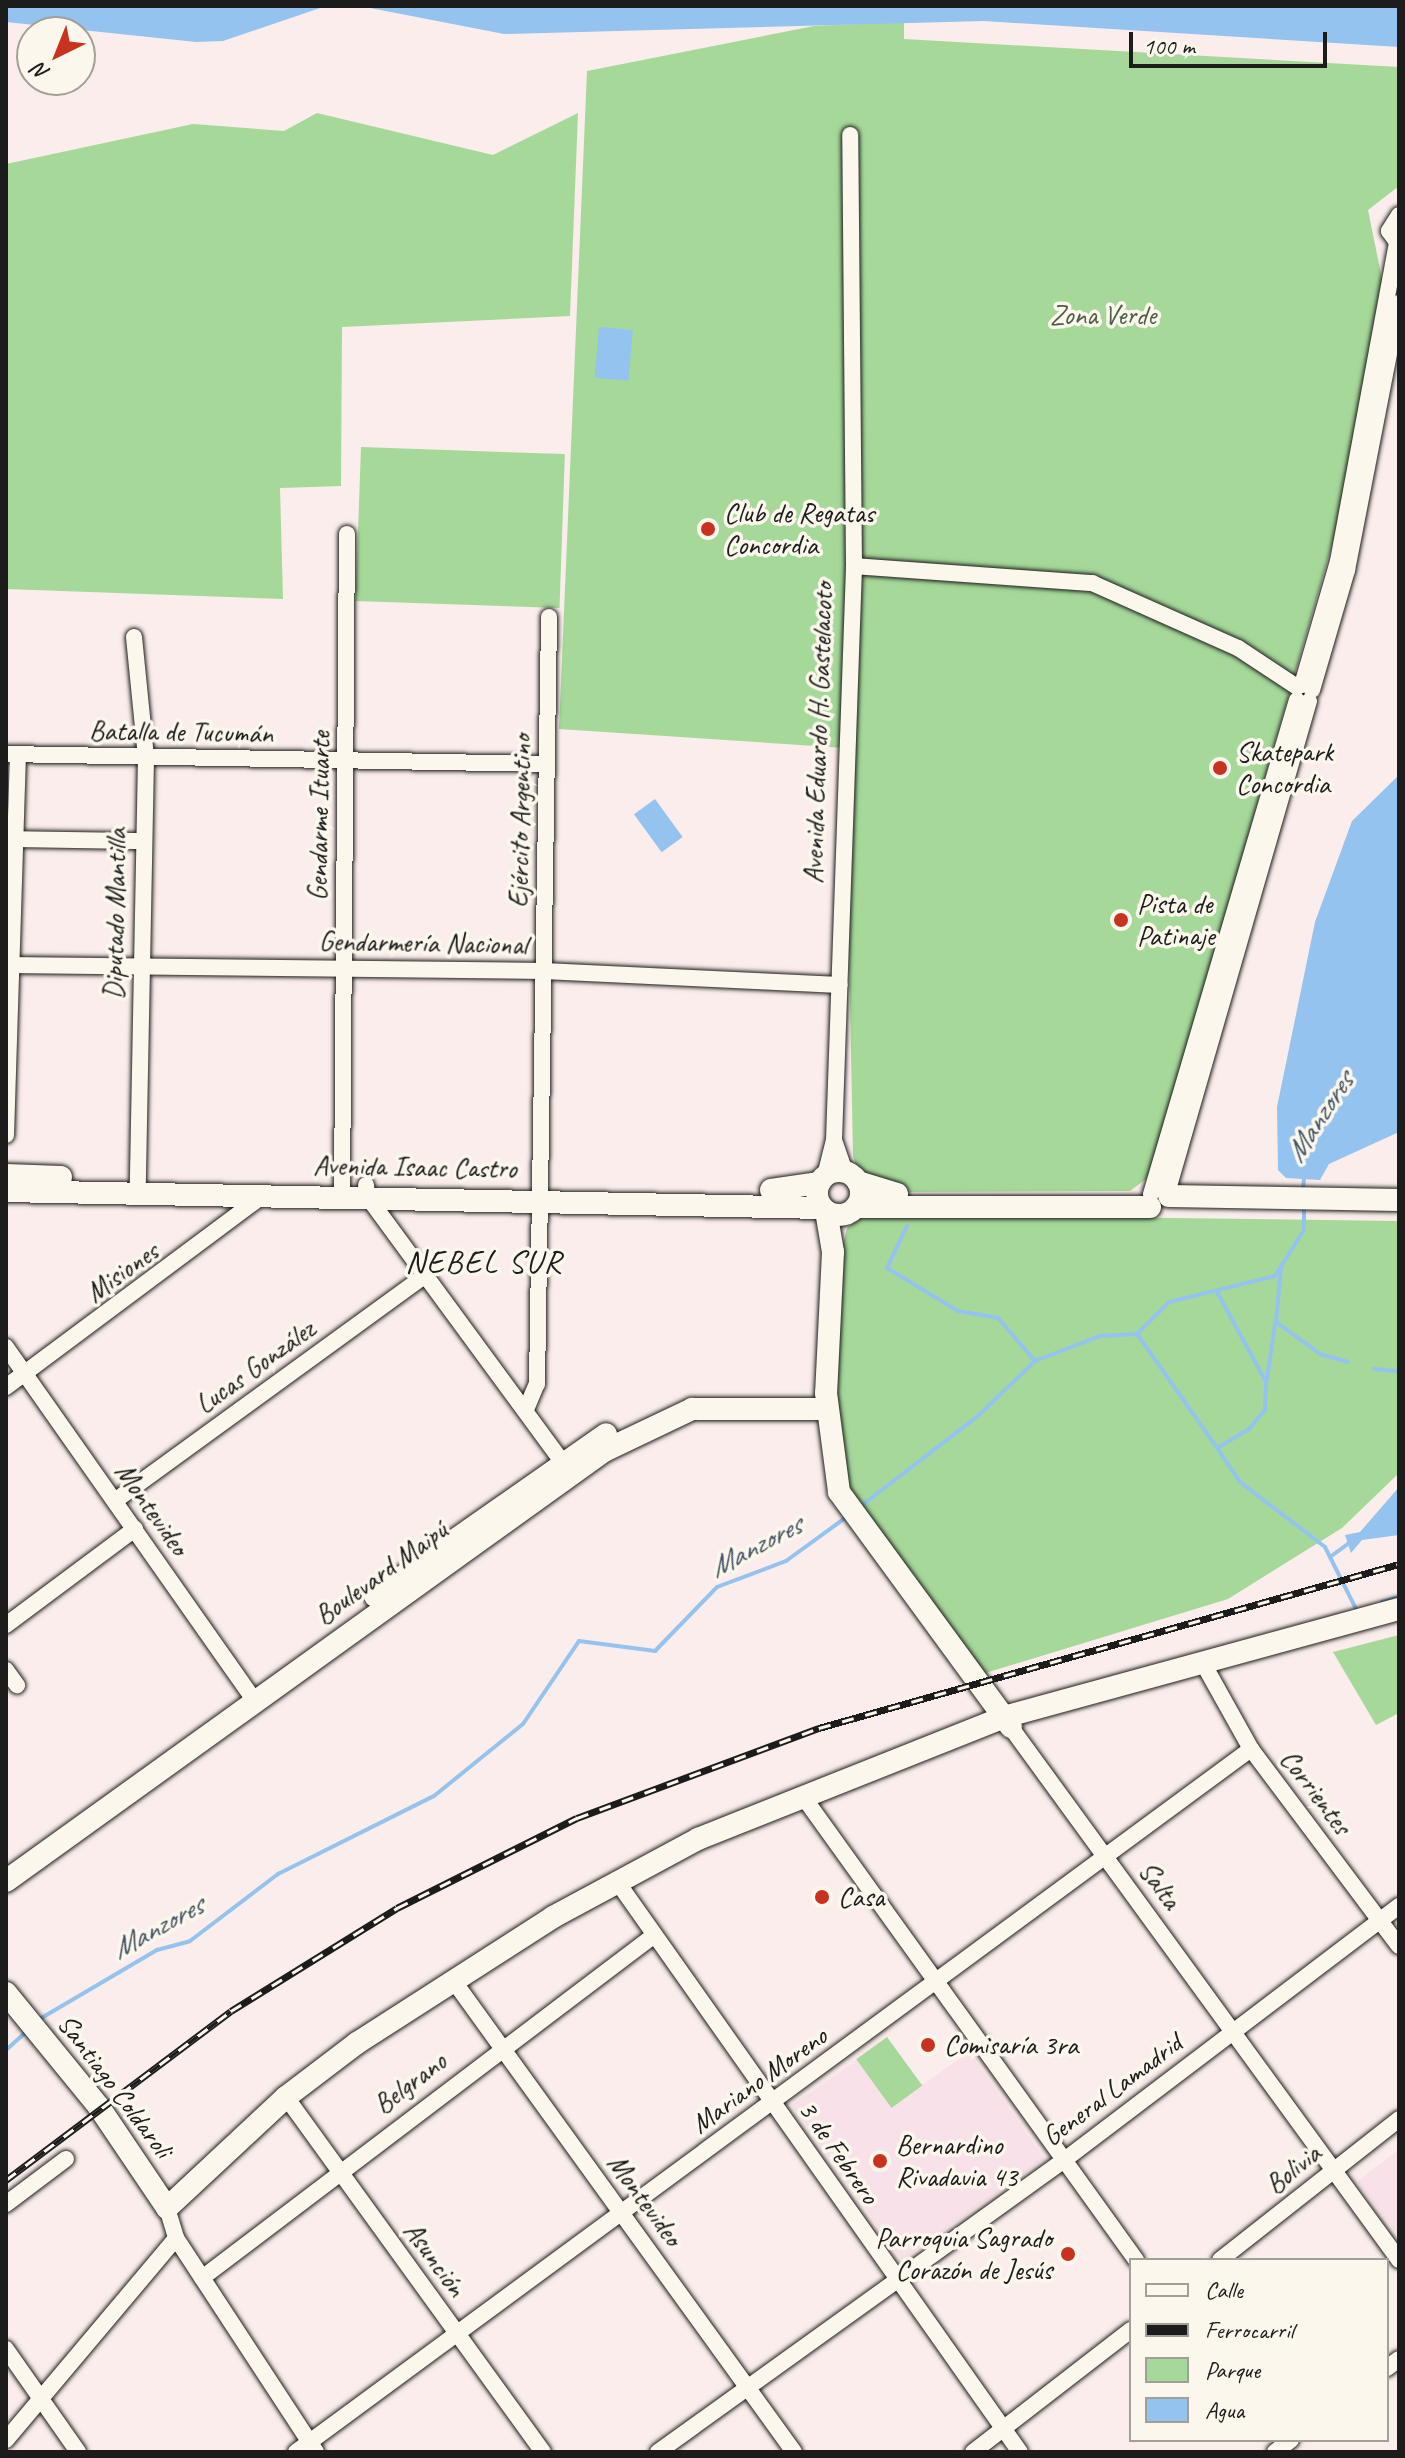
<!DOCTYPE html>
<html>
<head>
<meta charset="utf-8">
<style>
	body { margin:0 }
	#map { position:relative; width:1405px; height:2458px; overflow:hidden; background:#faedeb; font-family:Caveat,sans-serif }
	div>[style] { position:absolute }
	.built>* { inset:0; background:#f9e1ea }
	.green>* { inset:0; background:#a6d89a; transform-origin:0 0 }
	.water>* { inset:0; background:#95c3ef; transform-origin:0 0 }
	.stream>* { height:4px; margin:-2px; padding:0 2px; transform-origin:2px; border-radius:2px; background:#95c3ef }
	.roads { filter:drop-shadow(0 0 2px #1c1c1c) drop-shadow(0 0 2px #1c1c1c) }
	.street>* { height:16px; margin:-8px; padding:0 8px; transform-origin:8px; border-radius:8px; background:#fbf7ec }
	.secondary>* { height:22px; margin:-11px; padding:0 11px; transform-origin:11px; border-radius:11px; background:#fbf7ec }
	.secondary>.ring { margin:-11px; padding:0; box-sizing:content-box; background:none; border:22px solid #fbf7ec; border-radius:50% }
	.rail>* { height:7px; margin-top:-3.5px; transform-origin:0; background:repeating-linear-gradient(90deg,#fbf7ec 0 12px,#1c1c1c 0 24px); box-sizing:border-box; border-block:2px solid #1c1c1c }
	.dots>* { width:22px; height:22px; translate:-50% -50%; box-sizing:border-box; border:4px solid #fbf7ec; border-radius:50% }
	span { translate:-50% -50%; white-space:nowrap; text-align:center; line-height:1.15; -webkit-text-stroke:7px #fbf7ec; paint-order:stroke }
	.park-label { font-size:28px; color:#4c5e48 }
	.poi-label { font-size:28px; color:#1c1c1c }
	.left { translate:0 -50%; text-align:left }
	.right { translate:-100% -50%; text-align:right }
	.street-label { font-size:28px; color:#1c1c1c }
	.water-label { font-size:30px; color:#465666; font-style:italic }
	.quarter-label { font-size:32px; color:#1c1c1c; letter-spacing:2px }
	.frame { position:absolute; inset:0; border:8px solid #1c1c1c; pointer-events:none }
	.legend { position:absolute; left:1129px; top:2258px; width:260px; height:184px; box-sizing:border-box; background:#fbf7ec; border:2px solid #a29f99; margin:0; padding:10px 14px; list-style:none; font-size:24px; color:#1c1c1c }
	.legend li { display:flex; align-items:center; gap:16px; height:40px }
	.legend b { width:40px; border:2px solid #a29f99 }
	.north { position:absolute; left:16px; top:16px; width:80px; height:80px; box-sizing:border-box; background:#fbf7ec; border:2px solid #a29f99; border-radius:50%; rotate:223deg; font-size:22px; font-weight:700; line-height:32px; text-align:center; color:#1c1c1c }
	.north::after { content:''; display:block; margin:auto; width:28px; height:36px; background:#c8321e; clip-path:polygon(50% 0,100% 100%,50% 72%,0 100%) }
	.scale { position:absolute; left:1129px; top:32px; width:198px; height:36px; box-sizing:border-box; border:4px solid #1c1c1c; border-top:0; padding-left:10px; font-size:24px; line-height:28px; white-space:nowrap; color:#1c1c1c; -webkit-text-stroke:6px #fbf7ec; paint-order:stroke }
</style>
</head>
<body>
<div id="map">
	<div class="built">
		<div style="clip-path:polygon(969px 2052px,1045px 2159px,902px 2260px,792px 2105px,857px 2060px,891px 2107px)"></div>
		<div style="clip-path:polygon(1399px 2149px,1399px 2232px,1397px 2233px,1357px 2182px)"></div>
	</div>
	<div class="green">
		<div style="clip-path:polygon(904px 22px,904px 39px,1399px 67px,1399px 186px,1368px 210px,1382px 279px,1336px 531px,1150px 1176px,1130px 1191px,894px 1192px,860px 1177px,853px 1156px,845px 748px,559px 729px,587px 71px,814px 26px)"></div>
		<div style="clip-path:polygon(317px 113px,493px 155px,578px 113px,570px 316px,342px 327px,341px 486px,280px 488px,283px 599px,6px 589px,6px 164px,193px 124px,284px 131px)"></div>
		<div style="left:361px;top:447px;width:204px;height:154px;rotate:2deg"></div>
		<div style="clip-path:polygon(865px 1214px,1399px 1221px,1399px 1473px,1342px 1528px,1228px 1599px,982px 1674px,843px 1478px,835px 1395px,842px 1248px,847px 1228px)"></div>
		<div style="clip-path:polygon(1399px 1635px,1399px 1713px,1376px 1725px,1333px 1652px)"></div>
		<div style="left:887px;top:2037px;width:60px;height:38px;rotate:54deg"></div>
	</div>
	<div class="water">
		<div style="clip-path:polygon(6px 6px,326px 6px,223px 41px,196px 42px,6px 22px)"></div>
		<div style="clip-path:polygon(360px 6px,1399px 6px,1399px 47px,984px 21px,504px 34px)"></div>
		<div style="left:599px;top:327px;width:34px;height:51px;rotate:5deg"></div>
		<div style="clip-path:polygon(1399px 775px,1399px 1132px,1329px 1164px,1320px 1180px,1286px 1178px,1278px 1170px,1277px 1107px,1315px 922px,1352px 821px)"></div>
		<div style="left:655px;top:799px;width:47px;height:26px;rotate:54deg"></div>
		<div style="clip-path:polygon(1399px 1487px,1399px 1535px,1362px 1540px,1351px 1553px,1345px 1535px,1360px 1532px)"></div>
	</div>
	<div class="stream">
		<div style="left:1303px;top:1189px;width:18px;rotate:-84deg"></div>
		<div style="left:907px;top:1226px;width:47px;rotate:115.5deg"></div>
		<div style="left:887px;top:1268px;width:83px;rotate:31.2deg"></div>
		<div style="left:958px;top:1311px;width:41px;rotate:9.9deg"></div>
		<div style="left:998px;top:1318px;width:57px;rotate:49.3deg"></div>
		<div style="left:1281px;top:1267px;width:55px;rotate:95.2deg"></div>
		<div style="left:1276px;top:1322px;width:54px;rotate:36deg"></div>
		<div style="left:1320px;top:1354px;width:29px;rotate:16deg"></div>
		<div style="left:1217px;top:1292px;width:102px;rotate:61.4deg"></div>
		<div style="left:1266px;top:1382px;width:28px;rotate:92deg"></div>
		<div style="left:1265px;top:1410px;width:25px;rotate:130deg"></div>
		<div style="left:1249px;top:1429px;width:37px;rotate:149deg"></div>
		<div style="left:1217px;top:1448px;width:41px;rotate:55.9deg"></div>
		<div style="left:1240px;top:1482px;width:107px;rotate:37.4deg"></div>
		<div style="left:1325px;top:1547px;width:72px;rotate:63.4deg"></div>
		<div style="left:1137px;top:1334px;width:139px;rotate:54.9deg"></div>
		<div style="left:1374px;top:1369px;width:25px;rotate:5deg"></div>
		<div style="left:1267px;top:1380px;width:58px;rotate:-82deg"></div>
		<div style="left:861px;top:1506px;width:149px;rotate:-37.6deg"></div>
		<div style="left:979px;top:1415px;width:78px;rotate:-44deg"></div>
		<div style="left:1035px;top:1361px;width:70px;rotate:-21deg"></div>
		<div style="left:1100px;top:1336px;width:37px;rotate:-3deg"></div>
		<div style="left:1137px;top:1334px;width:45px;rotate:-45deg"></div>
		<div style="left:1169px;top:1302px;width:109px;rotate:-13.8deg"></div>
		<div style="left:1275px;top:1276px;width:54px;rotate:-57.8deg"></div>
		<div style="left:1304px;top:1230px;width:24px;rotate:-90deg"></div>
		<div style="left:1330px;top:1557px;width:26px;rotate:-36deg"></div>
		<div style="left:1382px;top:1602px;width:18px;rotate:-16deg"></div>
		<div style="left:38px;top:2020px;width:138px;rotate:-30.5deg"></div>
		<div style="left:157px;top:1950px;width:34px;rotate:-15deg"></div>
		<div style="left:190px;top:1941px;width:111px;rotate:-37.3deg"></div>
		<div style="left:278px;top:1874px;width:174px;rotate:-26.6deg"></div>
		<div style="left:434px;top:1796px;width:114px;rotate:-39deg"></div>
		<div style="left:523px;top:1724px;width:100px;rotate:-56deg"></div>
		<div style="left:579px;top:1641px;width:77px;rotate:7.5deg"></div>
		<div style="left:655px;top:1651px;width:89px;rotate:-45.9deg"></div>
		<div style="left:717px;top:1587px;width:74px;rotate:-20.6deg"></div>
		<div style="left:786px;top:1561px;width:77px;rotate:-36deg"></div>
		<div style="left:6px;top:2050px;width:27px;rotate:-42deg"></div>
	</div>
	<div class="roads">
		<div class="street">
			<div style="left:1399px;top:215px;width:19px;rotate:122deg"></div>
			<div style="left:1389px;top:231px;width:17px;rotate:54deg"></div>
			<div style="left:854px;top:566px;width:239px;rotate:4.1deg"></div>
			<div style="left:1092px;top:583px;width:160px;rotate:24deg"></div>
			<div style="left:1238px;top:648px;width:71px;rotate:33.5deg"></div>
			<div style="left:134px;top:637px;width:122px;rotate:84.3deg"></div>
			<div style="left:146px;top:758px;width:435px;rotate:91.1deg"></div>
			<div style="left:1302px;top:685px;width:129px;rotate:-73.8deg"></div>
			<div style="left:1338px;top:561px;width:322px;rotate:-79.5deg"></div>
			<div style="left:1312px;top:690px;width:125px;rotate:-73.7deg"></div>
			<div style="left:1347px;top:570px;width:272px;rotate:-79deg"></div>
			<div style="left:6px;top:754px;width:541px;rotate:1.06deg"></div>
			<div style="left:8px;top:839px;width:134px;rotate:0.9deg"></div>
			<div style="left:6px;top:965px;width:538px;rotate:0.64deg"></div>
			<div style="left:544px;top:971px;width:296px;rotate:2.7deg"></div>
			<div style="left:6px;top:1135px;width:381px;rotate:-88.2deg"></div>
			<div style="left:834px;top:1140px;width:34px;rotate:71deg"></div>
			<div style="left:825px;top:1176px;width:37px;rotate:-76deg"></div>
			<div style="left:834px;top:1140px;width:574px;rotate:-88deg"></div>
			<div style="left:854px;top:566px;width:431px;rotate:-90.5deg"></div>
			<div style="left:366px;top:1185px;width:11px;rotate:85deg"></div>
			<div style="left:367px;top:1196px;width:343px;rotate:53.7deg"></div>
			<div style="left:1167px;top:1193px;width:512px;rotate:-73.9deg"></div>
			<div style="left:1151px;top:1194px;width:515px;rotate:-73.54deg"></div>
			<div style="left:342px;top:1196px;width:662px;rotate:-89.57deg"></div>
			<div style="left:6px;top:1347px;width:433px;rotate:54.9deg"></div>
			<div style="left:6px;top:1387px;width:322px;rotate:-36.7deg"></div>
			<div style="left:527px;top:1407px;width:25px;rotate:-67deg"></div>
			<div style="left:537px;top:1384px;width:767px;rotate:-89.1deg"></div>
			<div style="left:116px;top:1500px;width:383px;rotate:-36deg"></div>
			<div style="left:6px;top:1625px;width:161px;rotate:-36.7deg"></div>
			<div style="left:1203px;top:1663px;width:98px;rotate:60.8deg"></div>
			<div style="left:1251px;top:1749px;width:246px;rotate:53.1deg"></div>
			<div style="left:6px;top:1670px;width:19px;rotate:54deg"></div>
			<div style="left:1012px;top:1729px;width:657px;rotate:53.91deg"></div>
			<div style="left:802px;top:1795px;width:573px;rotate:54.31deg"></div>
			<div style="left:616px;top:1880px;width:700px;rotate:54.77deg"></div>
			<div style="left:453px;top:1980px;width:582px;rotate:54.15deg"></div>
			<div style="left:286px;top:2097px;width:438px;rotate:54.1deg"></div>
			<div style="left:6px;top:2204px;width:75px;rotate:-36.9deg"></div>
			<div style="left:167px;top:2208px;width:31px;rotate:73deg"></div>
			<div style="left:176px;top:2238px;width:256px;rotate:56.8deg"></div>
			<div style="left:1220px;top:2260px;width:228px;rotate:-38.2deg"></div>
			<div style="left:202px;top:2278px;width:566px;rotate:-37.17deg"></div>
			<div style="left:6px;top:2349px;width:126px;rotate:55deg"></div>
			<div style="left:1387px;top:2368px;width:15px;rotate:-37deg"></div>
			<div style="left:6px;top:2440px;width:264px;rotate:-49.9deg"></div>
			<div style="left:296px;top:2452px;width:1186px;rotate:-36.36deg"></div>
			<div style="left:658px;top:2452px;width:499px;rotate:-35.7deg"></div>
			<div style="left:1063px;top:2161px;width:422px;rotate:-37.2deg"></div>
			<div style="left:973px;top:2452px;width:200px;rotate:-37.7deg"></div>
			<div style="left:1275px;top:2452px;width:20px;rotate:-37deg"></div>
		</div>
		<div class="secondary">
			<div class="ring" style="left:817px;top:1171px;width:22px;height:22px"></div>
			<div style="left:6px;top:1175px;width:55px;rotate:2.1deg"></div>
			<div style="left:858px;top:1182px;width:41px;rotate:17.1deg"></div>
			<div style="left:771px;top:1190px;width:49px;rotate:-8.3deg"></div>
			<div style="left:6px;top:1191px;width:816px;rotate:1.19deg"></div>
			<div style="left:1169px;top:1196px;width:230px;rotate:1deg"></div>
			<div style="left:856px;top:1207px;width:294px"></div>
			<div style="left:826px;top:1211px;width:42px;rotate:80.3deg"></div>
			<div style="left:833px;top:1252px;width:141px;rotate:92.8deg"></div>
			<div style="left:826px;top:1393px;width:100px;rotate:82.5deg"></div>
			<div style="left:839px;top:1492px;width:291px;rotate:53.8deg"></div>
			<div style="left:375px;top:1596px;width:282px;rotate:-35deg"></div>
			<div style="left:6px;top:1881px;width:737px;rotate:-35.72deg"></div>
			<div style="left:604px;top:1451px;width:98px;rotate:-25.5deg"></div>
			<div style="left:692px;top:1409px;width:135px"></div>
			<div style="left:6px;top:1993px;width:147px;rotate:50.8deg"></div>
			<div style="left:99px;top:2107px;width:122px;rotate:56deg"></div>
			<div style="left:167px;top:2208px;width:163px;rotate:-43deg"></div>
			<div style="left:286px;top:2097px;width:89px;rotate:-37.3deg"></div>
			<div style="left:357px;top:2043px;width:233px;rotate:-32.7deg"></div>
			<div style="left:553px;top:1917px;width:165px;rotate:-28.3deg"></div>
			<div style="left:698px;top:1839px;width:329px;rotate:-21.7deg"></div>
			<div style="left:1004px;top:1717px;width:409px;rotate:-15.3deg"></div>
		</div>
	</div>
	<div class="rail">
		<div style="left:6px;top:2180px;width:281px;rotate:-36.9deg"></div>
		<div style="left:231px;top:2011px;width:195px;rotate:-31.8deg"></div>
		<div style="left:397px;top:1908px;width:201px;rotate:-26.6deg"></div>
		<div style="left:577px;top:1818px;width:258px;rotate:-20.4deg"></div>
		<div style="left:819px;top:1728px;width:603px;rotate:-15.79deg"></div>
	</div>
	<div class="dots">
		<div style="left:708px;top:529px;background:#c8321e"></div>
		<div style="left:1220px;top:768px;background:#c8321e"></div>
		<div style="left:1121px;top:920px;background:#c8321e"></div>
		<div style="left:822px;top:1897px;background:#c8321e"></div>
		<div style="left:928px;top:2045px;background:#c8321e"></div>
		<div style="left:880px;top:2161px;background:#c8321e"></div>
		<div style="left:1068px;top:2254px;background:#c8321e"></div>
	</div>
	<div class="park-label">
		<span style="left:1103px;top:315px">Zona Verde</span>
	</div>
	<div class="poi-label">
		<span class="left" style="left:724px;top:529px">Club de Regatas<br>Concordia</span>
		<span class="left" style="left:1236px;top:768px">Skatepark<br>Concordia</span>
		<span class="left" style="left:1137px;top:920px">Pista de<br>Patinaje</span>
		<span class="left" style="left:838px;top:1897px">Casa</span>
		<span class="left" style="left:944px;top:2045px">Comisaría 3ra</span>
		<span class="left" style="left:896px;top:2161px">Bernardino<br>Rivadavia 43</span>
		<span class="right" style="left:1052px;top:2254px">Parroquia Sagrado<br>Corazón de Jesús</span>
	</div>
	<div class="street-label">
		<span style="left:181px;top:732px;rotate:1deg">Batalla de Tucumán</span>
		<span style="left:818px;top:733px;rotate:-88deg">Avenida Eduardo H. Gastelacoto</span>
		<span style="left:319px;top:816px;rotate:-89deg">Gendarme Ituarte</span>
		<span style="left:520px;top:821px;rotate:-89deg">Ejército Argentino</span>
		<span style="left:115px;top:914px;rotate:-89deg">Diputado Mantilla</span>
		<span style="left:423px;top:943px;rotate:1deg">Gendarmería Nacional</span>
		<span style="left:415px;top:1167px;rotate:1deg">Avenida Isaac Castro</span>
		<span style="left:122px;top:1272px;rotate:-36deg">Misiones</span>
		<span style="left:255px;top:1367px;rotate:-36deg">Lucas González</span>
		<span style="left:152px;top:1509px;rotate:55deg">Montevideo</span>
		<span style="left:381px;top:1573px;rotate:-36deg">Boulevard Maipú</span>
		<span style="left:1316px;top:1792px;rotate:53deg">Corrientes</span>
		<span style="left:1160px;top:1885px;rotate:54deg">Salta</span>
		<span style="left:759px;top:2080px;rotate:-36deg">Mariano Moreno</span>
		<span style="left:410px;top:2083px;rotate:-37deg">Belgrano</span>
		<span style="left:115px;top:2086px;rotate:53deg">Santiago Coldaroli</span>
		<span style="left:1112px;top:2090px;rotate:-37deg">General Lamadrid</span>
		<span style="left:839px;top:2152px;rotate:55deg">3 de Febrero</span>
		<span style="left:1293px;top:2169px;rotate:-39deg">Bolivia</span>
		<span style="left:645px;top:2200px;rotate:54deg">Montevideo</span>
		<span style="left:435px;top:2259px;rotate:54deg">Asunción</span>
	</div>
	<div class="water-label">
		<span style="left:1319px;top:1117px;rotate:-57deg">Manzores</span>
		<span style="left:755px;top:1546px;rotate:-28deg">Manzores</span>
		<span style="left:157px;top:1927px;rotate:-29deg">Manzores</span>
	</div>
	<div class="quarter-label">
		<span style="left:484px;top:1262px">NEBEL SUR</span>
	</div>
	<div class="frame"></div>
	<ul class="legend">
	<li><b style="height:10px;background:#fbf7ec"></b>Calle</li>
	<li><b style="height:10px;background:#1c1c1c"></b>Ferrocarril</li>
	<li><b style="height:22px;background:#a6d89a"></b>Parque</li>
	<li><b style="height:22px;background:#95c3ef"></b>Agua</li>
	</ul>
	<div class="north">N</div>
	<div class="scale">100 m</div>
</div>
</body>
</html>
